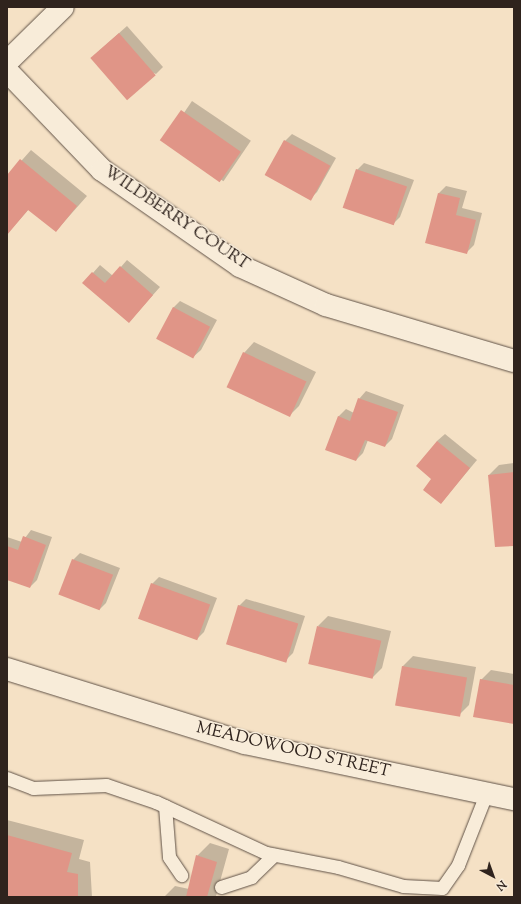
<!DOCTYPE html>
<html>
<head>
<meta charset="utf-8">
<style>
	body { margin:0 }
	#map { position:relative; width:521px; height:904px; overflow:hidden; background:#f5e1c5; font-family:"Sorts Mill Goudy",serif }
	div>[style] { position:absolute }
	.shadow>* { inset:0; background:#0003; transform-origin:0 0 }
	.building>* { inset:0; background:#e09587; transform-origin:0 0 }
	.roads { filter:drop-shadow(0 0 1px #605247) drop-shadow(0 0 1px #605247) }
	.service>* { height:13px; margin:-6.5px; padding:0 6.5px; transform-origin:6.5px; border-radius:6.5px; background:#f8ecd9 }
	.minor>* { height:22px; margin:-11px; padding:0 11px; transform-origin:11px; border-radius:11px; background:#f8ecd9 }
	.tertiary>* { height:22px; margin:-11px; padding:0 11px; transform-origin:11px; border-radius:11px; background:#f8ecd9 }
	span { translate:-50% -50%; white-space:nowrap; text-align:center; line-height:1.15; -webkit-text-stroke:3px #f8ecd9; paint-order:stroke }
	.street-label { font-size:17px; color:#2f231d }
	.frame { position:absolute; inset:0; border:8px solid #2f231d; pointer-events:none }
	.north { position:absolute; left:473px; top:856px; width:40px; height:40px; -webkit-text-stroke:3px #f8ecd9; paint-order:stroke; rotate:139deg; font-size:11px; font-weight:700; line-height:16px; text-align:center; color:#2f231d }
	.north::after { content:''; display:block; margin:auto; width:14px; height:18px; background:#2f231d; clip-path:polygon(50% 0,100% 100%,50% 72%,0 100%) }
</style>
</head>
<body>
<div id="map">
	<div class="shadow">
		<div style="clip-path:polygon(127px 26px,163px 67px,156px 74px,99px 51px)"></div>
		<div style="left:192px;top:101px;width:71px;height:49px;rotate:34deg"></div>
		<div style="clip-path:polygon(292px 134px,336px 158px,317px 192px,310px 199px,285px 141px)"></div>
		<div style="clip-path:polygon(31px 150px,87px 196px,56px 231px,29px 209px,7px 234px,7px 177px)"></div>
		<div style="clip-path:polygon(364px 163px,414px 180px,400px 217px,393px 224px,357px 170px)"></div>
		<div style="clip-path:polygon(446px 186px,467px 191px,462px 208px,482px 213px,474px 245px,467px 252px,426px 242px,439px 193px)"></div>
		<div style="clip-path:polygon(127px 260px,160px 287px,129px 322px,84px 283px,100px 265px,113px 276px)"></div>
		<div style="clip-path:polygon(180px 301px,217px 320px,201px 350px,193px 357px,173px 308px)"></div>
		<div style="clip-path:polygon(254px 342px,316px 372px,299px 406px,289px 416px,244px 353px)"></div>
		<div style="clip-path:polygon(366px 391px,404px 405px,392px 439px,385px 446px,368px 440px,363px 453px,356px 460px,338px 417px,346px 409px,354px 413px,359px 399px)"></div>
		<div style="clip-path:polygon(445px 434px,477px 460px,441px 503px,433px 479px,437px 441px)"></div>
		<div style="clip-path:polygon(514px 463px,514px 545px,496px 546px,489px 475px,499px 465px)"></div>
		<div style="clip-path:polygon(31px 530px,52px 537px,37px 580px,30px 587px,7px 579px,7px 537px,22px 542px)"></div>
		<div style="clip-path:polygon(80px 553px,120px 568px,106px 603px,99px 610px,73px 560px)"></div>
		<div style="clip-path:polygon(159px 577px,217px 598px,204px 632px,197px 639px,152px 584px)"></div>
		<div style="clip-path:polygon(246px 599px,305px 616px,293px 653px,286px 660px,239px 606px)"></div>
		<div style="clip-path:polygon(328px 616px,391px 631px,382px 668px,372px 678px,318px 626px)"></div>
		<div style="clip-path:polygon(413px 656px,476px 667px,469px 705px,459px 715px,396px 704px,403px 666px)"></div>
		<div style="clip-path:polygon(491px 670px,514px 674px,514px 723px,481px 680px)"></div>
		<div style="clip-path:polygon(7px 820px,84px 840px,79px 859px,90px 862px,92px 897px,7px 897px)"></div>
		<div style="clip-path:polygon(210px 843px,229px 849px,216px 896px,220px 897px,159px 897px,165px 896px,175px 886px,189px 889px,197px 856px)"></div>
	</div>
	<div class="building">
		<div style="left:119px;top:33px;width:56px;height:38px;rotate:49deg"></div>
		<div style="left:181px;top:110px;width:73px;height:37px;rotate:35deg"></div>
		<div style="left:284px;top:140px;width:53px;height:40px;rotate:29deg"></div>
		<div style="clip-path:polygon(20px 159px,77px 206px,56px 232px,28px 210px,7px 235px,7px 175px)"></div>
		<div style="left:356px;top:169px;width:54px;height:41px;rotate:19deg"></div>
		<div style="clip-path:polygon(438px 193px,460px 198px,456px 215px,476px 220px,467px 254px,425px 243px)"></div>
		<div style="clip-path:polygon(120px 266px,153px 295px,129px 323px,82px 283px,92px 272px,105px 283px)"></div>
		<div style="left:173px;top:307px;width:42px;height:36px;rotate:28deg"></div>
		<div style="left:243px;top:352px;width:70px;height:39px;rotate:25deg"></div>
		<div style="clip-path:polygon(358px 398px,398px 412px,385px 447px,365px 440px,356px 461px,325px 450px,338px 416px,350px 421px)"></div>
		<div style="clip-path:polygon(437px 441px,470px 468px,441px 504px,423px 490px,431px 479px,416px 466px)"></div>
		<div style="clip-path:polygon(514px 472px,514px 546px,495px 547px,488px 475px)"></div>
		<div style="clip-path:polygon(23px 536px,46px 545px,30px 588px,7px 580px,7px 546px,18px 550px)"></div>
		<div style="left:72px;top:559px;width:44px;height:38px;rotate:21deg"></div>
		<div style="left:151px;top:583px;width:63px;height:38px;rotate:20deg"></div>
		<div style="left:238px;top:605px;width:63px;height:41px;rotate:17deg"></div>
		<div style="left:317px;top:626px;width:66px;height:39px;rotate:13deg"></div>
		<div style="left:402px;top:666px;width:66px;height:40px;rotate:10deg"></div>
		<div style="clip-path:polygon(480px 679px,514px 685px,514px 724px,473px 717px)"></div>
		<div style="clip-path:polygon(7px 835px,72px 853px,67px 872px,78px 874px,78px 897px,7px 897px)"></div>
		<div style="clip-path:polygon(196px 855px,217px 862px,207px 897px,186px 897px)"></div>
	</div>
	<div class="roads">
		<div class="service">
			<div style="left:7px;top:778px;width:28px;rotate:21deg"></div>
			<div style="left:33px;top:788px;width:73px;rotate:-2.4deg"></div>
			<div style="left:106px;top:785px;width:53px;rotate:18.8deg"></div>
			<div style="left:156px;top:802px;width:121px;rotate:24.9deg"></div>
			<div style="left:266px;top:853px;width:73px;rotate:11deg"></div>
			<div style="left:338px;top:867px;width:68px;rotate:16.3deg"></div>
			<div style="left:403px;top:886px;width:39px;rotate:3deg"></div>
			<div style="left:442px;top:888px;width:28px;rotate:-55deg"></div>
			<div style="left:458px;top:865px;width:76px;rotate:-68.5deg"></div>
			<div style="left:165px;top:806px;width:51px;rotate:85.5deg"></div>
			<div style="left:169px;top:857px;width:22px;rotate:56deg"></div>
			<div style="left:221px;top:887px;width:32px;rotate:-18deg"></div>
			<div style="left:251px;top:877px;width:32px;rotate:-44deg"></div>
		</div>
		<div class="minor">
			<div style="left:7px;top:62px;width:78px;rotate:-44.5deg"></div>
			<div style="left:7px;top:71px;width:137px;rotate:46.2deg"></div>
			<div style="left:102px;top:170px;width:168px;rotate:34.8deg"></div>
			<div style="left:240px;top:266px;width:94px;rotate:24.4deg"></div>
			<div style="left:326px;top:305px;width:196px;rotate:16.6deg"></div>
		</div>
		<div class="tertiary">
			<div style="left:7px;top:669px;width:249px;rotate:17.3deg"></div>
			<div style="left:245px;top:743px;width:275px;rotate:11.8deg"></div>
		</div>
	</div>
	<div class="street-label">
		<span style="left:176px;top:219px;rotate:34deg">WILDBERRY COURT</span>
		<span style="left:293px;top:751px;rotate:13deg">MEADOWOOD STREET</span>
	</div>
	<div class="frame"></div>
	<div class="north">N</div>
</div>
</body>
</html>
